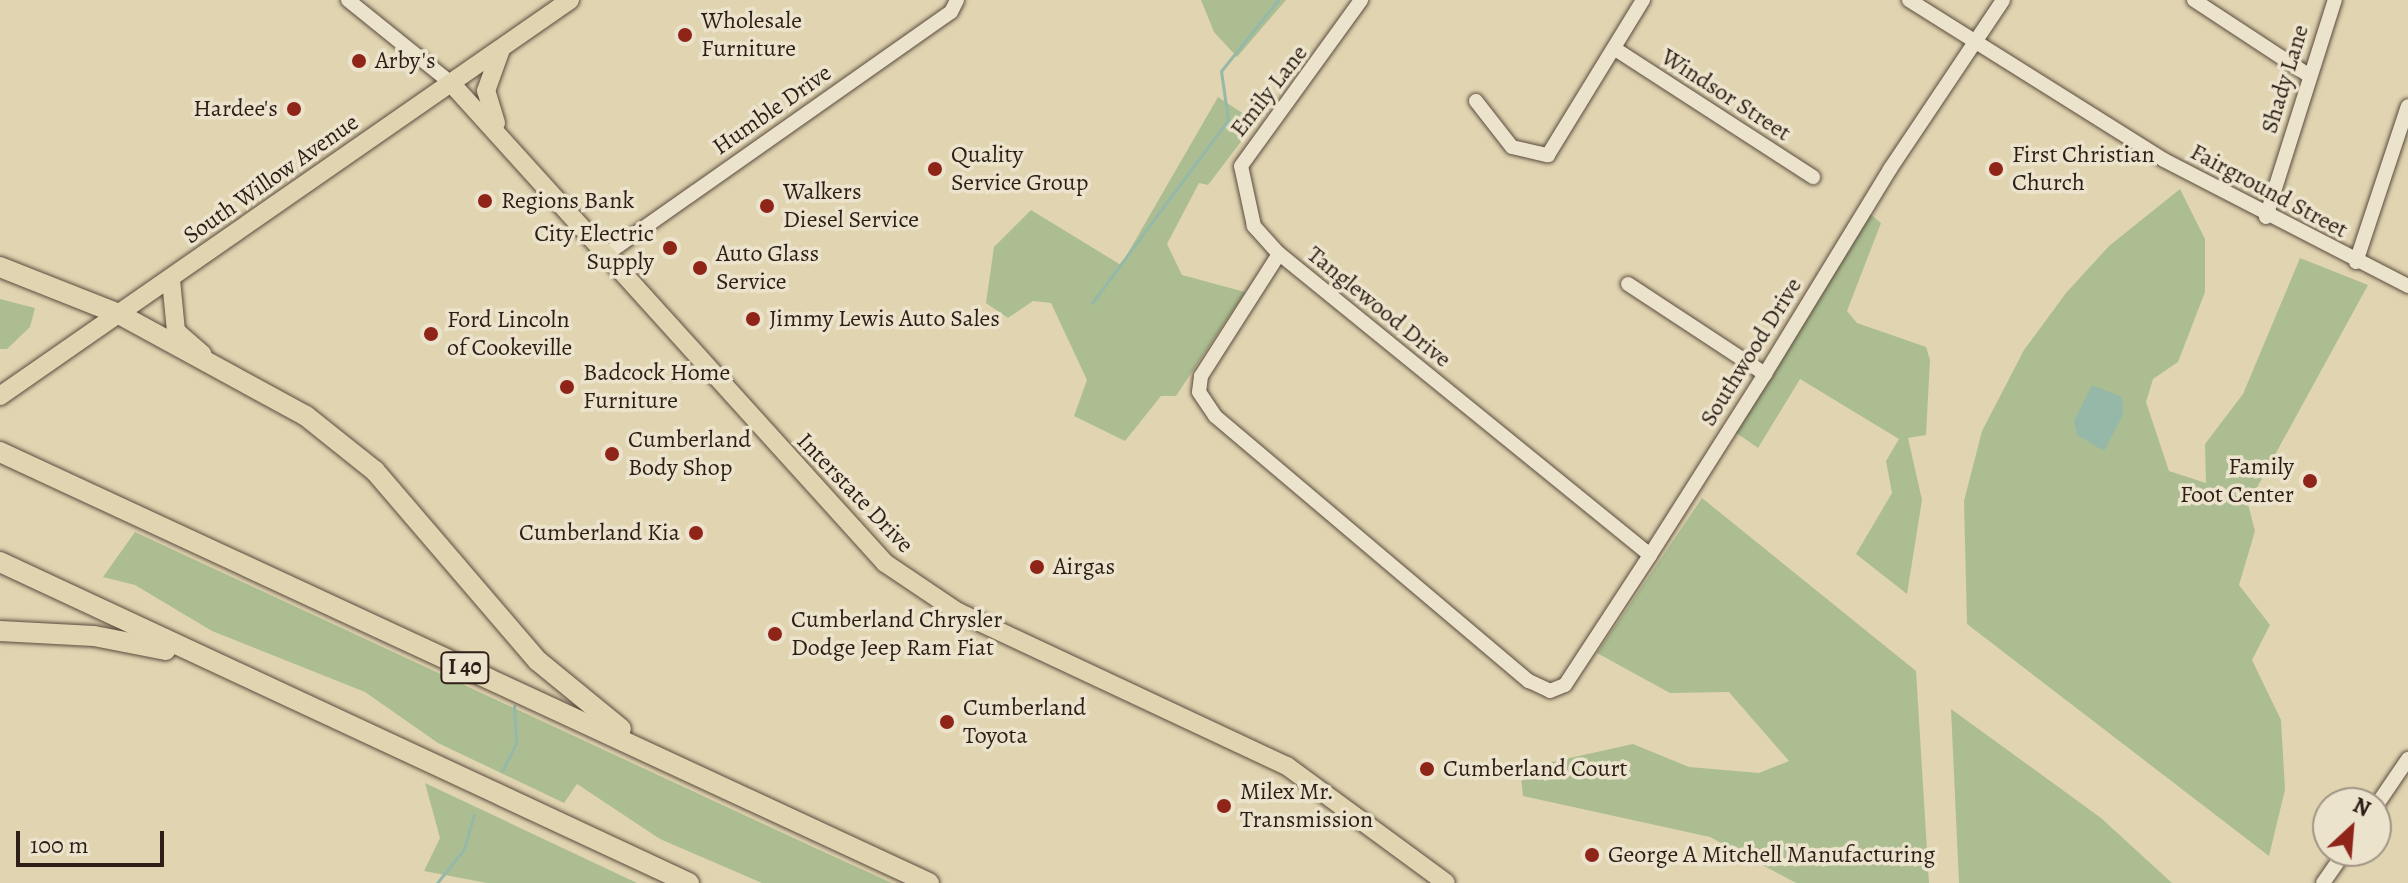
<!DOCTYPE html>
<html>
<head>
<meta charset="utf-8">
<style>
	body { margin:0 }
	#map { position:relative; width:2408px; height:883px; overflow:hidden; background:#e1d4b1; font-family:Alegreya,serif }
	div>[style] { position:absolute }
	.green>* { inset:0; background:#acbe91 }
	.water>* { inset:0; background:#95b8a8 }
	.stream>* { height:3px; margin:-1.5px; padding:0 1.5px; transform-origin:1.5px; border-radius:1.5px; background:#95b8a8 }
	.roads { filter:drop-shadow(0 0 2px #5a4c3e) drop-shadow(0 0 2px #5a4c3e) }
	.minor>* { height:14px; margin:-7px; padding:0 7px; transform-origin:7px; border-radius:7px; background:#ece3cc }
	.major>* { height:18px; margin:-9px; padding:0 9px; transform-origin:9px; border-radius:9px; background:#e1d4b1 }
	.highway>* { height:20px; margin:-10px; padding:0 10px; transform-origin:10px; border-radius:10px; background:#e1d4b1 }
	.dots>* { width:22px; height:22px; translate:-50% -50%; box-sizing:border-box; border:4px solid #ece3cc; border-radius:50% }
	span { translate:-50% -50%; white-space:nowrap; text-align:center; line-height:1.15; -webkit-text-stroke:7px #ece3cc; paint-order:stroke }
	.shield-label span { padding:2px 6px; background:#ece3cc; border:2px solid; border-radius:6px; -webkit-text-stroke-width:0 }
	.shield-label { font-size:22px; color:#2d1f17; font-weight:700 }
	.poi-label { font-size:24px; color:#2d1f17 }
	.left { translate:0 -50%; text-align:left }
	.right { translate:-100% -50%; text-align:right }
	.street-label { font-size:24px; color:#2d1f17 }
	.north { position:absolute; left:2312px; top:787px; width:80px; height:80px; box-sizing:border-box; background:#ece3cc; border:2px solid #a09584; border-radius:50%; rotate:26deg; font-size:22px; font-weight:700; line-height:32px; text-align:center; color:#2d1f17 }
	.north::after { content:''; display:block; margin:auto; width:28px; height:36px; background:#8f2418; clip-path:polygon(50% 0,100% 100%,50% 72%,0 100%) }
	.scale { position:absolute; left:16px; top:831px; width:148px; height:36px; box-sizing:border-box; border:4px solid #2d1f17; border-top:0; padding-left:10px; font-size:24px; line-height:28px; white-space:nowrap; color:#2d1f17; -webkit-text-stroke:6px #ece3cc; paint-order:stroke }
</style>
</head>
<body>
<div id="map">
	<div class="green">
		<div style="clip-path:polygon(1201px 0,1286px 0,1237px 57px,1214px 32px)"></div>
		<div style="clip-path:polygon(1218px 97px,1256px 122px,1208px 185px,1199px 183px,1167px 244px,1182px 275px,1245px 292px,1176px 396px,1161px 396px,1125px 441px,1074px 416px,1087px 380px,1051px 303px,1033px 301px,1008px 318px,986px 303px,994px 247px,1031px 210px,1121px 265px)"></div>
		<div style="clip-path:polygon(2180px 189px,2205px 239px,2205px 292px,2178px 362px,2153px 379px,2146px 402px,2169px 471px,2206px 483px,2205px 444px,2243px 394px,2300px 258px,2368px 285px,2248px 504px,2255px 531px,2239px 585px,2270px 625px,2252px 660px,2281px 720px,2285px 790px,2269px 856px,1967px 624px,1964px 501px,1982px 431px,2024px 350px,2066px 293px,2109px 246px)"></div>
		<div style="clip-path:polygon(1869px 213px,1881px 223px,1847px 311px,1857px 323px,1926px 347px,1930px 360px,1926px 435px,1908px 438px,1922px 500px,1907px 594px,1856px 554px,1892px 493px,1886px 461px,1899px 439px,1800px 379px,1758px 448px,1735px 432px)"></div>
		<div style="clip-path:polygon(0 299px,35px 308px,30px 327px,7px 349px,0 349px)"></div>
		<div style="clip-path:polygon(1702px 498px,1916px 671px,1929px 883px,1796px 883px,1710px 837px,1523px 796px,1520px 769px,1633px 744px,1689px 767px,1759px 773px,1789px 761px,1729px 692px,1670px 693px,1597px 653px)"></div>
		<div style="clip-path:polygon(135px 532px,813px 847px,892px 883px,762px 883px,660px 839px,577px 784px,564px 803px,438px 743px,365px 692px,212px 631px,135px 585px,103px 577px)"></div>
		<div style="clip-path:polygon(1951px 709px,2101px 818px,2172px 883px,1959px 883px)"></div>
		<div style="clip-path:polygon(425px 783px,637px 883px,487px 883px,424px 871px,440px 838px)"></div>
	</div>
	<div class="water">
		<div style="clip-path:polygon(2092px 385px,2122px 397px,2123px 415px,2104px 451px,2077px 435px,2074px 421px)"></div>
	</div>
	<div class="stream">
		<div style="left:1092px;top:303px;width:228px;rotate:-53.4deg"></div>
		<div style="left:1228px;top:120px;width:49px;rotate:-98.1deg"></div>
		<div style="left:1221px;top:71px;width:91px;rotate:-51.2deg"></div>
		<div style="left:502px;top:771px;width:31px;rotate:-63deg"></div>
		<div style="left:516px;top:743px;width:37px;rotate:-93deg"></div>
		<div style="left:437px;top:883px;width:43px;rotate:-51.5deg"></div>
		<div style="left:464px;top:849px;width:36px;rotate:-74deg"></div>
	</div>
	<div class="roads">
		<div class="minor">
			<div style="left:348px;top:0;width:132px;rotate:38.9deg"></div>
			<div style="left:1909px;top:0;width:301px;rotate:32.1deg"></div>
			<div style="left:2164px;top:160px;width:275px;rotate:27.3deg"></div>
			<div style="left:2194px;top:0;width:136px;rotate:33.3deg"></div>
			<div style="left:1615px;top:49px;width:236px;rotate:32.9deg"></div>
			<div style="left:1476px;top:101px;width:58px;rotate:52deg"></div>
			<div style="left:1512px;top:147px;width:37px;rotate:13deg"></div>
			<div style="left:1548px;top:155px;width:182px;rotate:-58.5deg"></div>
			<div style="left:2266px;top:217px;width:228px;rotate:-72.4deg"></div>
			<div style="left:608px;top:253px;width:419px;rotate:-35.1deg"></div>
			<div style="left:951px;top:12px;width:13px;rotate:-63deg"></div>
			<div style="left:1279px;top:254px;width:38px;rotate:-132deg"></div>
			<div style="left:1254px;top:226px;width:61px;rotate:-102.2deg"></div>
			<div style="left:1241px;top:166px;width:205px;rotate:-54.1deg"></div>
			<div style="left:2356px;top:262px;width:164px;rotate:-71.6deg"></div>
			<div style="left:1628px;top:284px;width:164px;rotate:33.3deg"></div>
			<div style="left:1650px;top:555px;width:478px;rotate:-140.9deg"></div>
			<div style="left:1279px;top:254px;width:145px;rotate:122.6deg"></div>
			<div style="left:1201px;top:376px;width:16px;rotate:97deg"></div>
			<div style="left:1199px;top:392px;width:29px;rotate:56deg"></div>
			<div style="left:1215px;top:416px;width:411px;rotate:40.2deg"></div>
			<div style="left:1529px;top:681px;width:23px;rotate:25deg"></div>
			<div style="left:1550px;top:691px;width:16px;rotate:-22deg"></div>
			<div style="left:1565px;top:685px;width:155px;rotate:-56.8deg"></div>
			<div style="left:1650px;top:555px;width:214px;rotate:-57.6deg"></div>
			<div style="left:1765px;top:374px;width:240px;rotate:-58.6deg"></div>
			<div style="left:1890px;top:169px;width:203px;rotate:-56.2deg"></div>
			<div style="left:2376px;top:806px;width:57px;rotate:-55.8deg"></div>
			<div style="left:2323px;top:883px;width:39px;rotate:-55deg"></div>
		</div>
		<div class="major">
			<div style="left:451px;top:83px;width:647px;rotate:47.88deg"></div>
			<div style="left:885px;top:563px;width:88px;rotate:33.9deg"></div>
			<div style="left:958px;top:612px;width:363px;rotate:25.1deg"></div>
			<div style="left:1287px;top:766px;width:197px;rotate:36.3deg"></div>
			<div style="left:496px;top:123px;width:34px;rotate:-107deg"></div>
			<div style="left:486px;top:91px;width:45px;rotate:-70.3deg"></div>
			<div style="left:171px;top:280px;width:51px;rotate:84.4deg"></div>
			<div style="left:176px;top:331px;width:35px;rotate:41deg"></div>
			<div style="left:0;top:396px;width:694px;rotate:-34.79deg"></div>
		</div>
		<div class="highway">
			<div style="left:0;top:267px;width:128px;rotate:21.6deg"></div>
			<div style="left:119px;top:314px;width:213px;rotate:28.6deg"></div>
			<div style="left:306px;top:416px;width:88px;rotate:38.6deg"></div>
			<div style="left:375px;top:471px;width:250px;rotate:49.4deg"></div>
			<div style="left:538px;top:661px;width:107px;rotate:39.3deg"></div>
			<div style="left:0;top:452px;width:1024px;rotate:24.89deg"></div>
			<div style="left:0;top:562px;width:760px;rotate:24.98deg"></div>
			<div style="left:0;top:631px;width:94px;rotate:3deg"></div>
			<div style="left:94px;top:636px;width:73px;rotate:11deg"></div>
		</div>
	</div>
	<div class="dots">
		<div style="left:685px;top:35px;background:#8f2418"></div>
		<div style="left:359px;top:61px;background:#8f2418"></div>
		<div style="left:294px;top:109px;background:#8f2418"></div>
		<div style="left:935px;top:169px;background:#8f2418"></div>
		<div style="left:1996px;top:169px;background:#8f2418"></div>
		<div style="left:485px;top:201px;background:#8f2418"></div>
		<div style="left:767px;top:206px;background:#8f2418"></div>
		<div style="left:670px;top:248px;background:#8f2418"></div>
		<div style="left:700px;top:268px;background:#8f2418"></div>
		<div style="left:753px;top:319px;background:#8f2418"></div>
		<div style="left:431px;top:334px;background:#8f2418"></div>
		<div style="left:567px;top:387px;background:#8f2418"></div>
		<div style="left:612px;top:454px;background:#8f2418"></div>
		<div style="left:2310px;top:481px;background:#8f2418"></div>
		<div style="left:696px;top:533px;background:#8f2418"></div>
		<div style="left:1037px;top:567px;background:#8f2418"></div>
		<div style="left:775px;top:634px;background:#8f2418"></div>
		<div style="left:947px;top:722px;background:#8f2418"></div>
		<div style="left:1427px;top:769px;background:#8f2418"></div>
		<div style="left:1224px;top:806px;background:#8f2418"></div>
		<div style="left:1592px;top:855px;background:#8f2418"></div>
	</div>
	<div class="shield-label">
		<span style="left:465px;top:668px">I 40</span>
	</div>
	<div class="poi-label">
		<span class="left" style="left:701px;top:35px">Wholesale<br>Furniture</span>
		<span class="left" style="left:375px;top:61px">Arby's</span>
		<span class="right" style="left:278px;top:109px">Hardee's</span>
		<span class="left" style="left:951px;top:169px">Quality<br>Service Group</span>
		<span class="left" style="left:2012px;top:169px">First Christian<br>Church</span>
		<span class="left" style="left:783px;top:206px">Walkers<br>Diesel Service</span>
		<span class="left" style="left:501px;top:201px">Regions Bank</span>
		<span class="right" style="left:654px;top:248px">City Electric<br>Supply</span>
		<span class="left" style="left:716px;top:268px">Auto Glass<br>Service</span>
		<span class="left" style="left:769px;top:319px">Jimmy Lewis Auto Sales</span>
		<span class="left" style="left:447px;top:334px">Ford Lincoln<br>of Cookeville</span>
		<span class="left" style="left:583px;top:387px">Badcock Home<br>Furniture</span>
		<span class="left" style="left:628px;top:454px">Cumberland<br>Body Shop</span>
		<span class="right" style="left:2294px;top:481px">Family<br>Foot Center</span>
		<span class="right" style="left:680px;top:533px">Cumberland Kia</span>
		<span class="left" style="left:1053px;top:567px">Airgas</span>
		<span class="left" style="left:791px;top:634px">Cumberland Chrysler<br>Dodge Jeep Ram Fiat</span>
		<span class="left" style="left:963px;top:722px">Cumberland<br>Toyota</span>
		<span class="left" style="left:1443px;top:769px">Cumberland Court</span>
		<span class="left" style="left:1240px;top:806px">Milex Mr.<br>Transmission</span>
		<span class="left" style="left:1608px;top:855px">George A Mitchell Manufacturing</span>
	</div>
	<div class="street-label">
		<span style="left:2285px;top:79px;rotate:-73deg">Shady Lane</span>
		<span style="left:1269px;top:91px;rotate:-52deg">Emily Lane</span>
		<span style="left:1726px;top:95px;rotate:33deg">Windsor Street</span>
		<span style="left:772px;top:110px;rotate:-35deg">Humble Drive</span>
		<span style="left:271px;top:179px;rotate:-35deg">South Willow Avenue</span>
		<span style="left:2269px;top:191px;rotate:28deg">Fairground Street</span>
		<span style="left:1379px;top:307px;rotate:39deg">Tanglewood Drive</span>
		<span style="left:1751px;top:352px;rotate:-58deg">Southwood Drive</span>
		<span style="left:855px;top:493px;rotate:46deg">Interstate Drive</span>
	</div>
	<div class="north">N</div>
	<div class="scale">100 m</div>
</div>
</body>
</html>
